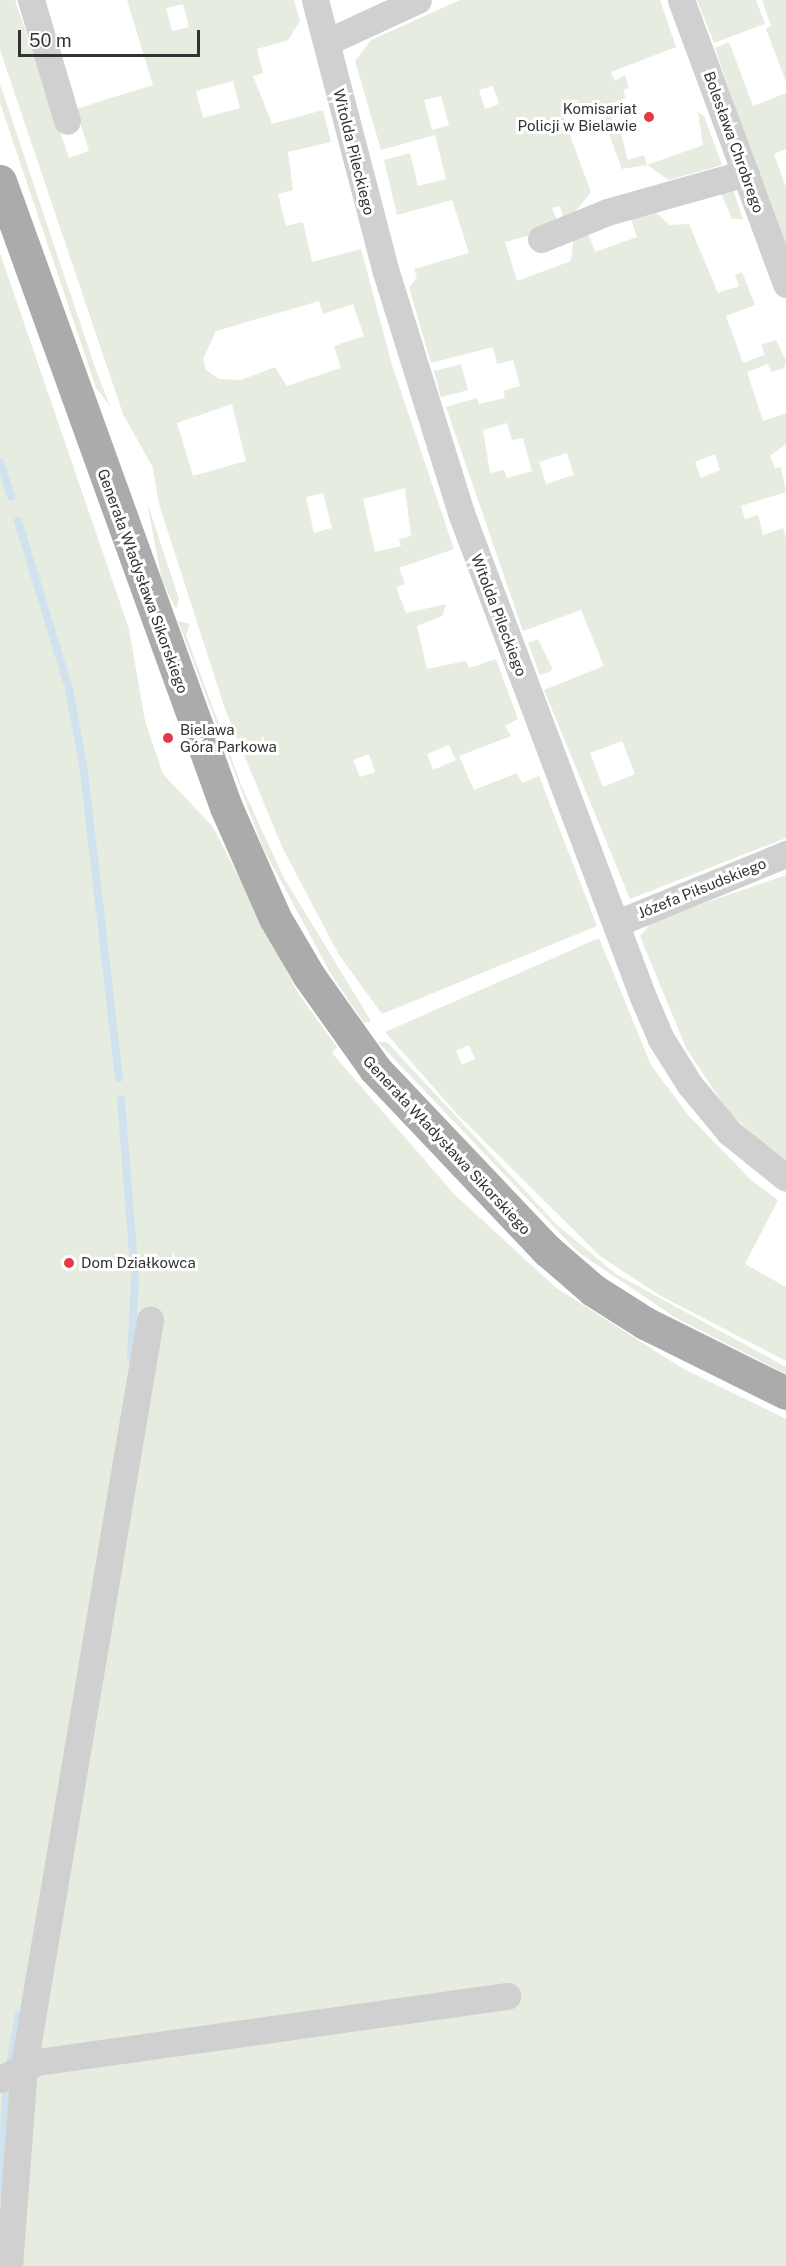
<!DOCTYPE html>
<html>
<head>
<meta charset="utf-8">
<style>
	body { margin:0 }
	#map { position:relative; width:786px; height:2266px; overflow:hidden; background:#fff; font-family:"Public Sans",sans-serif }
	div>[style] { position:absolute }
	.green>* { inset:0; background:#e6ecdf; transform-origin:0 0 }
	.stream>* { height:8px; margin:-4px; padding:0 4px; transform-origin:4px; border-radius:4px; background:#cfe2ee }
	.minor>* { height:27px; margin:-13.5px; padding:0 13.5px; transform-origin:13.5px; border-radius:13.5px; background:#d0d0d0 }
	.major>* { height:33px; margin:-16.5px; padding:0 16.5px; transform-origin:16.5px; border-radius:16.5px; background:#ababab }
	.dots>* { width:16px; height:16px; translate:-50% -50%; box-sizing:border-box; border:3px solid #fff; border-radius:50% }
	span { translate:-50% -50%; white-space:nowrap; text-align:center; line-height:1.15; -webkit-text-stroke:6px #fff; paint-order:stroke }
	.poi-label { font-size:15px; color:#333 }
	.right { translate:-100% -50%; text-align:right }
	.left { translate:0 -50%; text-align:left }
	.street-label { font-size:15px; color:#333 }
	.scale { position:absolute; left:18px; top:30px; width:182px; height:27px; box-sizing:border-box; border:3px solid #333; border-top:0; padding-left:8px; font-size:18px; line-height:21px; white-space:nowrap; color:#333; -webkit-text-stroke:4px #fff; paint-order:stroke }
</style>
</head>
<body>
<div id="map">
	<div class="green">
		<div style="clip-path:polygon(evenodd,0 0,15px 0,69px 158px,89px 151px,76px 109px,153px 85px,127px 0,294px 0,300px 21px,288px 40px,257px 49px,263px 73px,253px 76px,272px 124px,323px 110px,331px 142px,288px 152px,293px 190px,278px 194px,286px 226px,303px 222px,312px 262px,361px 249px,392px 365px,454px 549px,399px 568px,405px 584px,396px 587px,406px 613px,446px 604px,442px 616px,417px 626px,427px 669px,466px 661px,469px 668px,496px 659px,518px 719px,505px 726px,511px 736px,459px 756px,474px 790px,517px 773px,522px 783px,539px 776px,597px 926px,382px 1014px,339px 955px,283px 849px,225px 709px,159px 504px,153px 468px,123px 414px,0 50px,0 0,183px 4px,189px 27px,172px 31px,166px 8px,183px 4px,0 0,233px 81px,240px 108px,203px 118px,196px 91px,233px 81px,0 0,319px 301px,323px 314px,353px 304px,364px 336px,334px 346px,341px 368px,287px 386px,275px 367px,241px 380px,219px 379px,206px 370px,203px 359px,216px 331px,319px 301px,0 0,232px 404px,246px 461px,193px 476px,177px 423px,232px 404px,0 0,405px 488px,411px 536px,399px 539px,401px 546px,375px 552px,363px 499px,405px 488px,0 0,323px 493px,332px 528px,314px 533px,306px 497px,323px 493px,0 0,449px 745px,456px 760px,433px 770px,427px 754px,449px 745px,0 0,369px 754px,375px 772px,360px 777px,353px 760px,369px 754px)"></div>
		<div style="clip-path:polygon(evenodd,460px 0,660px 0,676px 47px,611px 72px,615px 81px,625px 75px,629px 88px,623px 90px,626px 98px,607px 105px,614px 124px,618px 122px,628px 160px,644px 155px,647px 165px,703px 145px,698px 112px,704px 116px,722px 165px,669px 180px,647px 165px,622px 169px,599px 107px,594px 103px,562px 114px,591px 192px,565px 224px,560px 206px,552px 208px,560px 227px,505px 242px,517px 281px,571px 261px,574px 234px,586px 228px,595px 252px,637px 237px,628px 210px,648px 206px,670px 225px,689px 224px,718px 293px,739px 286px,735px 275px,742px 272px,755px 305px,726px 316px,743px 363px,765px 355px,761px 345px,776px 340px,786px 361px,784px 368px,771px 372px,768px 364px,747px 372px,763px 421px,786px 413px,786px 444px,770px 456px,775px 468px,781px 467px,786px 492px,741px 506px,745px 519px,758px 515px,763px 535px,783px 528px,786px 537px,786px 838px,630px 899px,544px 690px,604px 666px,581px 610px,523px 631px,446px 407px,477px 398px,479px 404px,505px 398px,503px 391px,520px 386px,513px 360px,497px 364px,493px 347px,431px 363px,409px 287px,417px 278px,414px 269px,469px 253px,452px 200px,397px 215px,384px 160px,410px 153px,418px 186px,446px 179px,435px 135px,381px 150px,355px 61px,371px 40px,460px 0,493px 86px,499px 104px,485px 109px,479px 90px,493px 86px,460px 0,441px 96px,449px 125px,432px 130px,424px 100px,441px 96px,460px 0,507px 423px,512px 440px,523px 438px,532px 471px,507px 478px,504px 470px,490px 473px,483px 430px,507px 423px,460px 0,567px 453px,574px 475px,546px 484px,539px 462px,567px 453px,460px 0,715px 454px,720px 470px,701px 478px,695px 462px,715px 454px,460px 0,622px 741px,635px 774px,603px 787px,590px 753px,622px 741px)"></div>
		<div style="clip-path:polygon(697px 0,756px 0,765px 24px,714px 43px)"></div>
		<div style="clip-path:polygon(762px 0,786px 0,786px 82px,766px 29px,771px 26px)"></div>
		<div style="clip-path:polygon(729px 42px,753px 106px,786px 93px,786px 149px,774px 154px,786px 187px,786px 254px,715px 48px)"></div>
		<div style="clip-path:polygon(0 84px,96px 370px,110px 406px,96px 388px,0 103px)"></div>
		<div style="clip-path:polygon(731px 184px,743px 219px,732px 219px,718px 186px)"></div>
		<div style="clip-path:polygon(0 253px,129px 629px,145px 721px,163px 774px,213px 827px,298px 993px,337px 1047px,332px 1053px,454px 1194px,555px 1287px,682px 1368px,786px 1419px,786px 2266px,0 2266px)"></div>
		<div style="left:461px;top:364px;width:27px;height:28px;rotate:75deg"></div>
		<div style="clip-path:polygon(147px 502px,179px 599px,176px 609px,162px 581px)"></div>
		<div style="clip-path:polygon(178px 621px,190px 624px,186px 635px,242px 787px,284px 878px,371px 1021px,364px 1023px,331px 974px,263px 848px)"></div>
		<div style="clip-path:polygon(538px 639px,553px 670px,540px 675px,528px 643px)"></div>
		<div style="clip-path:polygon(786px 875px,786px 1165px,727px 1110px,686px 1048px,640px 936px,653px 921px)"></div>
		<div style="clip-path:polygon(evenodd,599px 938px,651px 1065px,689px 1116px,752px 1181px,778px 1200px,745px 1264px,786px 1287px,786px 1361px,659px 1295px,600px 1256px,456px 1113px,385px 1032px,599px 938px,469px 1045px,475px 1059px,462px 1065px,456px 1051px,469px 1045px)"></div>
		<div style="clip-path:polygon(378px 1042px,387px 1042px,556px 1224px,616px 1274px,786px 1367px,786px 1374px,676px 1318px,578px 1252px)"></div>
	</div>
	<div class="stream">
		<div style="left:0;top:462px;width:36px;rotate:72deg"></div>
		<div style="left:18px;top:521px;width:176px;rotate:73.1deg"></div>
		<div style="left:69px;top:689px;width:83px;rotate:79.6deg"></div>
		<div style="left:84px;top:771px;width:309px;rotate:83.5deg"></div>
		<div style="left:121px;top:1100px;width:179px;rotate:85.5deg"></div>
		<div style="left:135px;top:1278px;width:80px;rotate:92.9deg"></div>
		<div style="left:9px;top:2068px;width:54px;rotate:-79.3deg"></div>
		<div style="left:0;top:2194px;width:111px;rotate:-86.4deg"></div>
	</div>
	<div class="minor">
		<div style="left:31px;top:0;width:126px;rotate:73.4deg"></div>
		<div style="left:315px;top:0;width:281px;rotate:75.4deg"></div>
		<div style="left:386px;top:272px;width:252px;rotate:72.7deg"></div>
		<div style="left:461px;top:513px;width:517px;rotate:69.39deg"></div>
		<div style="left:643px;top:997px;width:46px;rotate:66.8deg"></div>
		<div style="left:661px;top:1039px;width:54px;rotate:57.8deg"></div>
		<div style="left:690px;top:1085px;width:61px;rotate:50.3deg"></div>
		<div style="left:729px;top:1132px;width:73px;rotate:38.9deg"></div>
		<div style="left:681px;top:0;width:303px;rotate:69.7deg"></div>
		<div style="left:327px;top:42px;width:100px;rotate:-24.8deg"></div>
		<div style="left:541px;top:239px;width:71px;rotate:-22.2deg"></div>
		<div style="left:607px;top:212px;width:144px;rotate:-15.7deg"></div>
		<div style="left:617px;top:923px;width:183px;rotate:-22.2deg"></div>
		<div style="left:0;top:2079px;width:41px;rotate:-24.7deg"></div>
		<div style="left:37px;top:2062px;width:475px;rotate:-8deg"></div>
		<div style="left:9px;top:2266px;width:202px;rotate:-85.7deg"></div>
		<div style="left:24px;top:2065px;width:756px;rotate:-80.4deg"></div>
	</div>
	<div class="major">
		<div style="left:0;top:181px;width:666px;rotate:70.15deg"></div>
		<div style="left:226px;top:807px;width:121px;rotate:66.2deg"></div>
		<div style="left:275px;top:918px;width:67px;rotate:59.6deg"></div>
		<div style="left:309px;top:976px;width:114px;rotate:54.6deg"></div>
		<div style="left:375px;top:1069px;width:251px;rotate:46.5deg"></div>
		<div style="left:548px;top:1251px;width:60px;rotate:40.9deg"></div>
		<div style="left:593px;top:1290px;width:62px;rotate:32.4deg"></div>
		<div style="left:645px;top:1323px;width:157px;rotate:26.4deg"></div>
	</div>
	<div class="dots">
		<div style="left:649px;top:117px;background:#e63946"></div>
		<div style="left:168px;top:738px;background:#e63946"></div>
		<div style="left:69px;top:1263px;background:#e63946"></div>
	</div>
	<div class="poi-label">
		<span class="right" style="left:637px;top:117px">Komisariat<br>Policji w Bielawie</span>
		<span class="left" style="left:180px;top:738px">Bielawa<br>Góra Parkowa</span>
		<span class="left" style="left:81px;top:1263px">Dom Działkowca</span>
	</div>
	<div class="street-label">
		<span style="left:734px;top:142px;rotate:70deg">Bolesława Chrobrego</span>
		<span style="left:354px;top:152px;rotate:76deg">Witolda Pileckiego</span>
		<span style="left:143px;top:581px;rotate:70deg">Generała Władysława Sikorskiego</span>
		<span style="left:499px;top:615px;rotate:69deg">Witolda Pileckiego</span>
		<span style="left:702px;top:888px;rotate:-22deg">Józefa Piłsudskiego</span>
		<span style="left:447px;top:1145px;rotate:47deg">Generała Władysława Sikorskiego</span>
	</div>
	<div class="scale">50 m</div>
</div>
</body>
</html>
